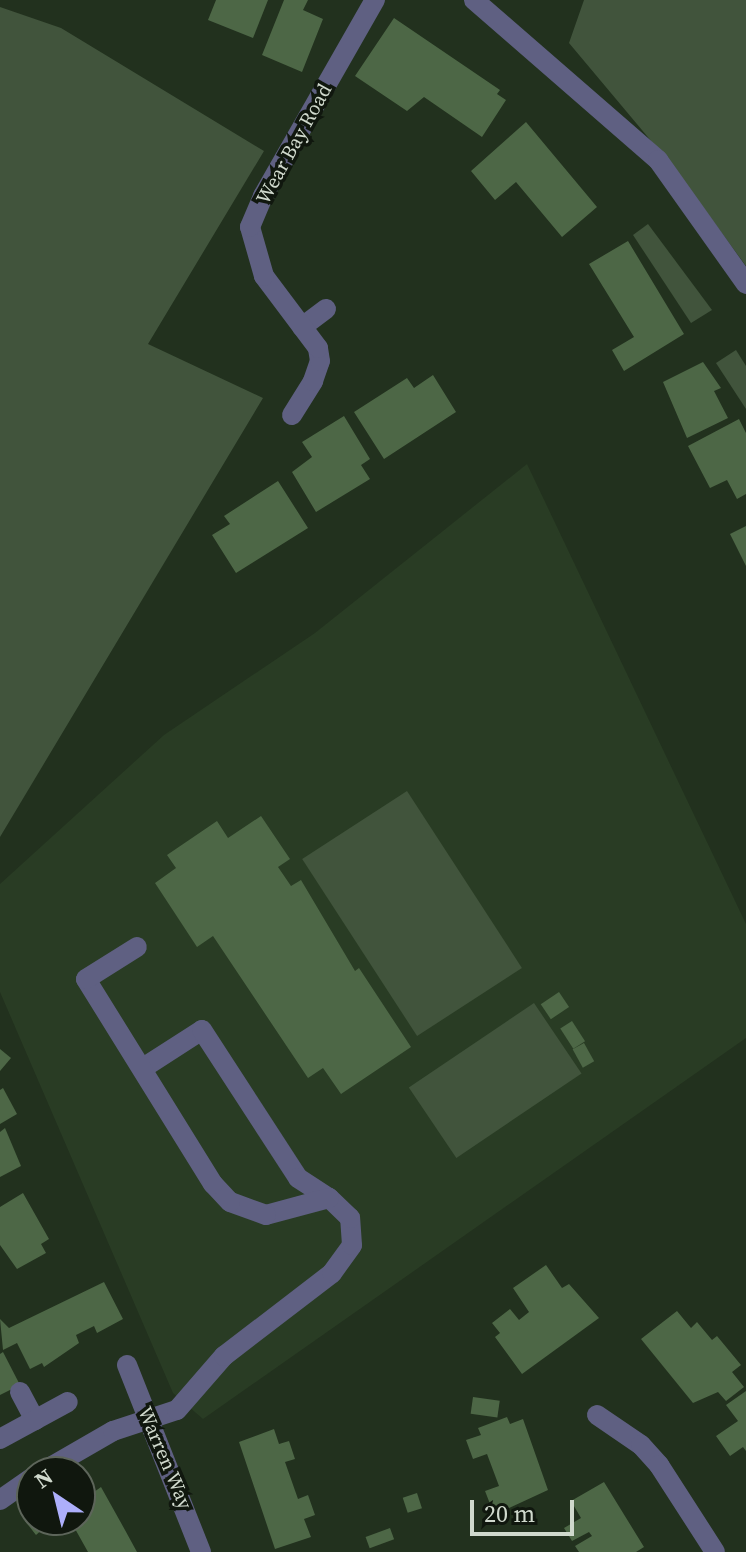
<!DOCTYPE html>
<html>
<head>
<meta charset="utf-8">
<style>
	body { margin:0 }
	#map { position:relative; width:746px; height:1552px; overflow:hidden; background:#22311e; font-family:"Source Serif 4",serif }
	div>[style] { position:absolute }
	.built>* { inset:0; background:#293c24 }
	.green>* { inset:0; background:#41543c; transform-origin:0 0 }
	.building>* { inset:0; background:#4d6746; transform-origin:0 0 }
	.minor>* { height:20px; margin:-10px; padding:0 10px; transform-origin:10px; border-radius:10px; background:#5f6082 }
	span { translate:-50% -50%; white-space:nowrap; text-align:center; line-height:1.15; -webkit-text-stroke:7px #10170e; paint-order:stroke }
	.street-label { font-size:20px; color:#d0d9cd }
	.north { position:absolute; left:16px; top:1456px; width:80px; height:80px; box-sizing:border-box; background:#10170e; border:2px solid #5d655a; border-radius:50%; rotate:325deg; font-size:22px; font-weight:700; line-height:32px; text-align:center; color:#d0d9cd }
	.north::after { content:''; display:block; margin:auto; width:28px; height:36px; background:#adaffb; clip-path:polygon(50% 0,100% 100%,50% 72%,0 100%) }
	.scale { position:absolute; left:470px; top:1500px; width:104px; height:36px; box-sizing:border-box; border:4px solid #d0d9cd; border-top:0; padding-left:10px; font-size:24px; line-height:28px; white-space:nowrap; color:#d0d9cd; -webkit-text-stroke:6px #10170e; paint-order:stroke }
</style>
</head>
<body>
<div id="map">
	<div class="built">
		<div style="clip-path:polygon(527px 464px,746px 924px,746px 1038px,203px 1419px,173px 1393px,0 992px,0 884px,164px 735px,315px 633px)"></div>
	</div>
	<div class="green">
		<div style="clip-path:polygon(584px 0,746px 0,746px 266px,678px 173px,569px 43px)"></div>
		<div style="clip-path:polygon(0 7px,61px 28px,264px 151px,148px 344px,263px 398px,0 837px)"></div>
		<div style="clip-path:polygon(648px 224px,712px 310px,691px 323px,633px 235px)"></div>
		<div style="clip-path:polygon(736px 350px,746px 366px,746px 409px,716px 363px)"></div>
		<div style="left:407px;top:791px;width:211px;height:125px;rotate:57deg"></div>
		<div style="left:534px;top:1003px;width:85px;height:151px;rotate:56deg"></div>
	</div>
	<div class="building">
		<div style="clip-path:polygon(216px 0,268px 0,253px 38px,208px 20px)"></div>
		<div style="clip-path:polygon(284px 0,308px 0,303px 10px,323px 19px,302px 72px,262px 55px)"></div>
		<div style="clip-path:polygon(394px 18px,500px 90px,497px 94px,506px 100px,482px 137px,424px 97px,407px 111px,355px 76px)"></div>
		<div style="clip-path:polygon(526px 122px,597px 207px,562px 237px,516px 182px,495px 200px,471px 171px)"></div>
		<div style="clip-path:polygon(628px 241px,684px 334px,624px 371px,612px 350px,634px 337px,589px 264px)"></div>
		<div style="clip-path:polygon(703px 362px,721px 388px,714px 391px,728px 418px,687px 438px,663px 382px)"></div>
		<div style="clip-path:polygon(433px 375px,456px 412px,384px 459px,354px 412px,407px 378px,414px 388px)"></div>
		<div style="clip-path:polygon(344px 416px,370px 459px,361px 465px,370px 479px,316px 512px,292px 472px,312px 457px,302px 442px)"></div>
		<div style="clip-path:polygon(739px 419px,746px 433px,746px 494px,737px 499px,727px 480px,710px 488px,688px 446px)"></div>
		<div style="clip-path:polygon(278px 481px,308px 528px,236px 573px,212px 535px,230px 524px,224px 516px)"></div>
		<div style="clip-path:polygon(746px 526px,746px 566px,730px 534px)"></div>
		<div style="clip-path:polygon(261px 816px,290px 859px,278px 867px,291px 886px,301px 880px,355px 971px,359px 968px,411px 1047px,341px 1094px,323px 1068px,308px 1078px,213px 936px,197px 947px,155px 883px,176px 868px,167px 855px,217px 821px,228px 838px)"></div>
		<div style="left:559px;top:992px;width:18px;height:22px;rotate:56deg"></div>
		<div style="left:572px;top:1021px;width:24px;height:14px;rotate:57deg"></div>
		<div style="left:584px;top:1043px;width:21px;height:13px;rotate:61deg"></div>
		<div style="clip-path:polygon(0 1049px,11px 1058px,0 1071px)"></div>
		<div style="clip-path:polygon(3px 1088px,17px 1114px,0 1124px,0 1090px)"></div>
		<div style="clip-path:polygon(5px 1128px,21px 1166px,0 1177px,0 1132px)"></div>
		<div style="clip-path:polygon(23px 1193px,49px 1239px,41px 1244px,46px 1253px,17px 1269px,0 1245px,0 1207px)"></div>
		<div style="clip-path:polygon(546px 1265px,562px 1288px,569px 1284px,599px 1318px,522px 1374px,495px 1337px,500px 1333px,492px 1323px,510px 1309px,519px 1320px,529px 1312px,513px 1288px)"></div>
		<div style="clip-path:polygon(104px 1282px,123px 1319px,97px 1333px,94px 1326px,76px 1335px,79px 1343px,44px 1367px,42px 1363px,30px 1369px,17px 1343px,3px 1350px,0 1319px,9px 1328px)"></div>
		<div style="clip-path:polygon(677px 1311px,691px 1328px,697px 1322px,712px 1340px,717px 1336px,741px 1365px,732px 1372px,744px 1387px,726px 1401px,718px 1392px,693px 1403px,641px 1339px)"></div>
		<div style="clip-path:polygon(3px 1352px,20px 1385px,0 1395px,0 1354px)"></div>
		<div style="clip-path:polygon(746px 1391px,746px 1451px,743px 1447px,730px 1456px,716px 1436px,738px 1421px,726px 1405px)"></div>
		<div style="left:473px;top:1397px;width:27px;height:17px;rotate:8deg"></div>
		<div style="clip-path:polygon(507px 1417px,510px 1424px,523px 1419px,548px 1490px,507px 1509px,506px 1504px,492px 1509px,485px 1491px,499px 1486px,487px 1454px,473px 1459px,466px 1440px,481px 1435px,478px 1428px)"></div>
		<div style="clip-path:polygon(274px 1429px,279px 1444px,289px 1441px,295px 1459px,285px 1462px,298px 1499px,308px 1495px,315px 1515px,304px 1519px,311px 1537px,275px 1549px,239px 1442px)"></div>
		<div style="clip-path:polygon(604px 1482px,644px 1547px,636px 1552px,579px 1552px,575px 1546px,592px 1536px,589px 1532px,572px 1541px,564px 1528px,581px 1518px,571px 1501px)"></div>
		<div style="clip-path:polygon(101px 1487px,125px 1530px,137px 1552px,88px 1552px,74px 1527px,66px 1531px,60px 1520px,80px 1520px,80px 1502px)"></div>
		<div style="left:417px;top:1493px;width:16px;height:15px;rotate:72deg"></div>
		<div style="clip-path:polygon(32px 1516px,32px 1520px,53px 1520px,36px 1535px,25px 1521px)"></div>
		<div style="left:390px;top:1528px;width:12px;height:26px;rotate:70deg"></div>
	</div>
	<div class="minor">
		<div style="left:474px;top:0;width:244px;rotate:41deg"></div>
		<div style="left:658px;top:160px;width:152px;rotate:54.6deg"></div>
		<div style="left:302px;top:327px;width:30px;rotate:-37deg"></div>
		<div style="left:292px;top:415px;width:40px;rotate:-58deg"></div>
		<div style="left:313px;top:381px;width:21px;rotate:-71deg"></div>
		<div style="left:320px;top:361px;width:13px;rotate:-99deg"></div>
		<div style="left:318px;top:348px;width:90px;rotate:-126.9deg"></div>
		<div style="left:264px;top:276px;width:51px;rotate:-105.9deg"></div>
		<div style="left:250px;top:227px;width:34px;rotate:-67deg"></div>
		<div style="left:263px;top:196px;width:226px;rotate:-60.3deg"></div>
		<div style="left:143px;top:1068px;width:70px;rotate:-32.8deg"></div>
		<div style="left:202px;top:1030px;width:176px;rotate:57deg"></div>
		<div style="left:298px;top:1178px;width:37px;rotate:33deg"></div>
		<div style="left:127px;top:1365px;width:201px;rotate:68.4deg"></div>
		<div style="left:20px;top:1392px;width:32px;rotate:62deg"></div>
		<div style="left:597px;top:1415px;width:53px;rotate:34.3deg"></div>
		<div style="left:641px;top:1445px;width:27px;rotate:48deg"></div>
		<div style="left:659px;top:1465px;width:103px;rotate:57.2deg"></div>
		<div style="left:0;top:1439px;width:77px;rotate:-28.6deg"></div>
		<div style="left:42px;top:1472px;width:82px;rotate:-30deg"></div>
		<div style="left:113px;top:1431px;width:67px;rotate:-18.2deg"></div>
		<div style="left:177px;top:1410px;width:72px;rotate:-49deg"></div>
		<div style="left:224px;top:1356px;width:136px;rotate:-37.5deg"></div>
		<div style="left:332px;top:1273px;width:34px;rotate:-54deg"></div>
		<div style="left:352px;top:1245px;width:27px;rotate:-94deg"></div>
		<div style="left:350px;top:1218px;width:29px;rotate:-136deg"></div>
		<div style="left:329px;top:1198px;width:65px;rotate:164.9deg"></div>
		<div style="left:266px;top:1215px;width:38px;rotate:-160deg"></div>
		<div style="left:230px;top:1202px;width:25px;rotate:-133deg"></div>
		<div style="left:213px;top:1184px;width:241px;rotate:-121.8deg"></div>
		<div style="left:86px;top:979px;width:60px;rotate:-32.1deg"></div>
		<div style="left:0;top:1500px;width:39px;rotate:-35deg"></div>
	</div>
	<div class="street-label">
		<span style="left:294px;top:144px;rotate:-61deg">Wear Bay Road</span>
		<span style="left:165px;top:1458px;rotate:67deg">Warren Way</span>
	</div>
	<div class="north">N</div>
	<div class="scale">20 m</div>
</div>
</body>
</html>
